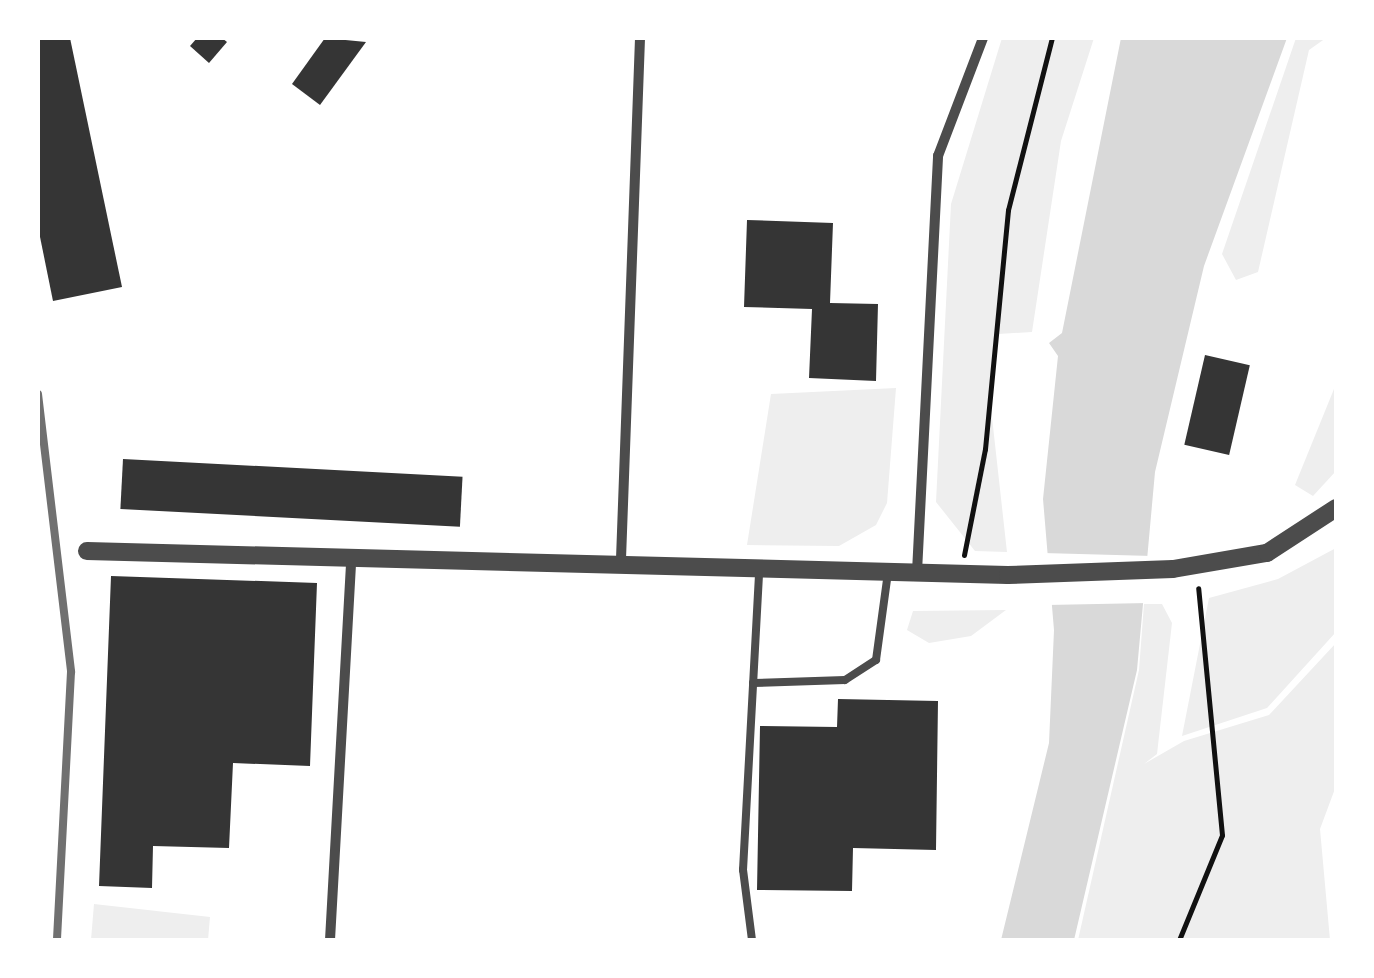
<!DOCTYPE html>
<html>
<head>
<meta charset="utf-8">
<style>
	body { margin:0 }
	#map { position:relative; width:1374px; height:978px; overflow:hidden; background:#fff; font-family:"PT Sans Narrow",sans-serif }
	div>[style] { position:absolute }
	.green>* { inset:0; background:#eee }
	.water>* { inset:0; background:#d9d9d9 }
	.pier>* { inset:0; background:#fff }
	.building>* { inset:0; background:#353535; transform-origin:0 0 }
	.path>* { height:5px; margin:-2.5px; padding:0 2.5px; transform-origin:2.5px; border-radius:2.5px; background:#111 }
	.service>* { height:8px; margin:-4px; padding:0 4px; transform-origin:4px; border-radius:4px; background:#4c4c4c }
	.minor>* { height:10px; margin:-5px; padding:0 5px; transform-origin:5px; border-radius:5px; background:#4c4c4c }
	.tertiary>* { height:18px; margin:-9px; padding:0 9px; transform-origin:9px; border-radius:9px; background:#4c4c4c }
	.rail>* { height:8px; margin:-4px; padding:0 4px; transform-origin:4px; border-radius:4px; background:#707070 }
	span { translate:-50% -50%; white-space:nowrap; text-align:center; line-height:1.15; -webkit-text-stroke:9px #fff; paint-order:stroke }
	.frame { position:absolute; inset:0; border:40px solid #fff; pointer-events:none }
</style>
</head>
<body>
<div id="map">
	<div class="green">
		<div style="clip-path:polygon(1002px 38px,1094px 38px,1061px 141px,1032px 332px,998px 334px,990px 399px,1007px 552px,975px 551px,936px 502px,951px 204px)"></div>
		<div style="clip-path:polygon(1296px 38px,1326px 38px,1309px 50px,1258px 272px,1236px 280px,1222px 254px)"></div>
		<div style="clip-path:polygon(1336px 384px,1336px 471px,1313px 496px,1295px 485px)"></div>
		<div style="clip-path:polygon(896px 388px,887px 503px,876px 525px,839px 546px,747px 545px,771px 394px)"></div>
		<div style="clip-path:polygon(1336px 548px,1336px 632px,1267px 708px,1182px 736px,1209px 598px,1278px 579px)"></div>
		<div style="clip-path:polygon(1144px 604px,1162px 604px,1172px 623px,1157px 754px,1144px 764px,1184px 741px,1269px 715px,1336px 643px,1336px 786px,1320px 829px,1330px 940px,1078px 940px,1139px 670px)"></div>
		<div style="clip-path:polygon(1006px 610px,971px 636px,929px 643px,907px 630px,913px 611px)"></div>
		<div style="clip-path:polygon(94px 904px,210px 917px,208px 940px,91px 940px)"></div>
	</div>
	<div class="water">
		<div style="clip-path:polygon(1121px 38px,1287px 38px,1204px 266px,1155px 472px,1137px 670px,1074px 940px,1001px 940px,1049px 743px,1054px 630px,1043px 499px,1058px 356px,1049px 343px,1062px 333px)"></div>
	</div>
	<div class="pier">
		<div style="clip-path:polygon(1043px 553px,1152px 556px,1148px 603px,1047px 605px)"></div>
	</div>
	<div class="building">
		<div style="clip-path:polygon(38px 38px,70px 38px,122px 287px,53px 301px,38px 227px)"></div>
		<div style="clip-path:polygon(197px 38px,222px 38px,227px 42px,209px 63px,190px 46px)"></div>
		<div style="clip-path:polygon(325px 38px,366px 42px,320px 105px,292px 84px)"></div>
		<div style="clip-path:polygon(747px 220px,833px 223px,830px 303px,878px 304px,876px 381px,809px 378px,812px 309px,744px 307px)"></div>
		<div style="left:1205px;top:355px;width:46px;height:92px;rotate:13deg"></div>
		<div style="left:123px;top:459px;width:340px;height:50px;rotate:3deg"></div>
		<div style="clip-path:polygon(111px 576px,317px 583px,310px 766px,233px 763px,229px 848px,153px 846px,152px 888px,99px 886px)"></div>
		<div style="clip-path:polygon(838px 699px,938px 701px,936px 850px,853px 848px,852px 891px,757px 890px,760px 726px,837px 727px)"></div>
	</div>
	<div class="path">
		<div style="left:964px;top:555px;width:108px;rotate:-78.8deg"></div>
		<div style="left:985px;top:449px;width:240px;rotate:-84.5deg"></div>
		<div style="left:1008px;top:210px;width:178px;rotate:-75.7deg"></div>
		<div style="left:1179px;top:940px;width:113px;rotate:-67.7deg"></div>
		<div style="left:1222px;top:835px;width:248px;rotate:-95.5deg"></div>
	</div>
	<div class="service">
		<div style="left:753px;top:683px;width:92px;rotate:-1.9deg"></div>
		<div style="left:845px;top:680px;width:37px;rotate:-33deg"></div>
		<div style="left:876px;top:660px;width:89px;rotate:-82.2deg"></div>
		<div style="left:752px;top:940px;width:71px;rotate:-97.3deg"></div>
		<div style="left:743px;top:870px;width:299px;rotate:-86.9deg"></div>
	</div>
	<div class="minor">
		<div style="left:621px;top:559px;width:521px;rotate:-87.91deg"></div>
		<div style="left:917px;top:572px;width:417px;rotate:-87.1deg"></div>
		<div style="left:938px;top:156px;width:126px;rotate:-69.1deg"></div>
		<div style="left:330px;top:940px;width:376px;rotate:-86.8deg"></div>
	</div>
	<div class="tertiary">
		<div style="left:87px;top:551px;width:921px;rotate:1.49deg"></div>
		<div style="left:1008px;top:575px;width:165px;rotate:-2.1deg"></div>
		<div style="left:1173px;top:569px;width:95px;rotate:-9.7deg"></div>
		<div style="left:1267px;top:553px;width:82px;rotate:-33.1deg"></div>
	</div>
	<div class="rail">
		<div style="left:38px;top:394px;width:280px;rotate:83.2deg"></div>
		<div style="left:71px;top:672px;width:268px;rotate:93deg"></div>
	</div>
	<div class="frame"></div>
</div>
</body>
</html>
